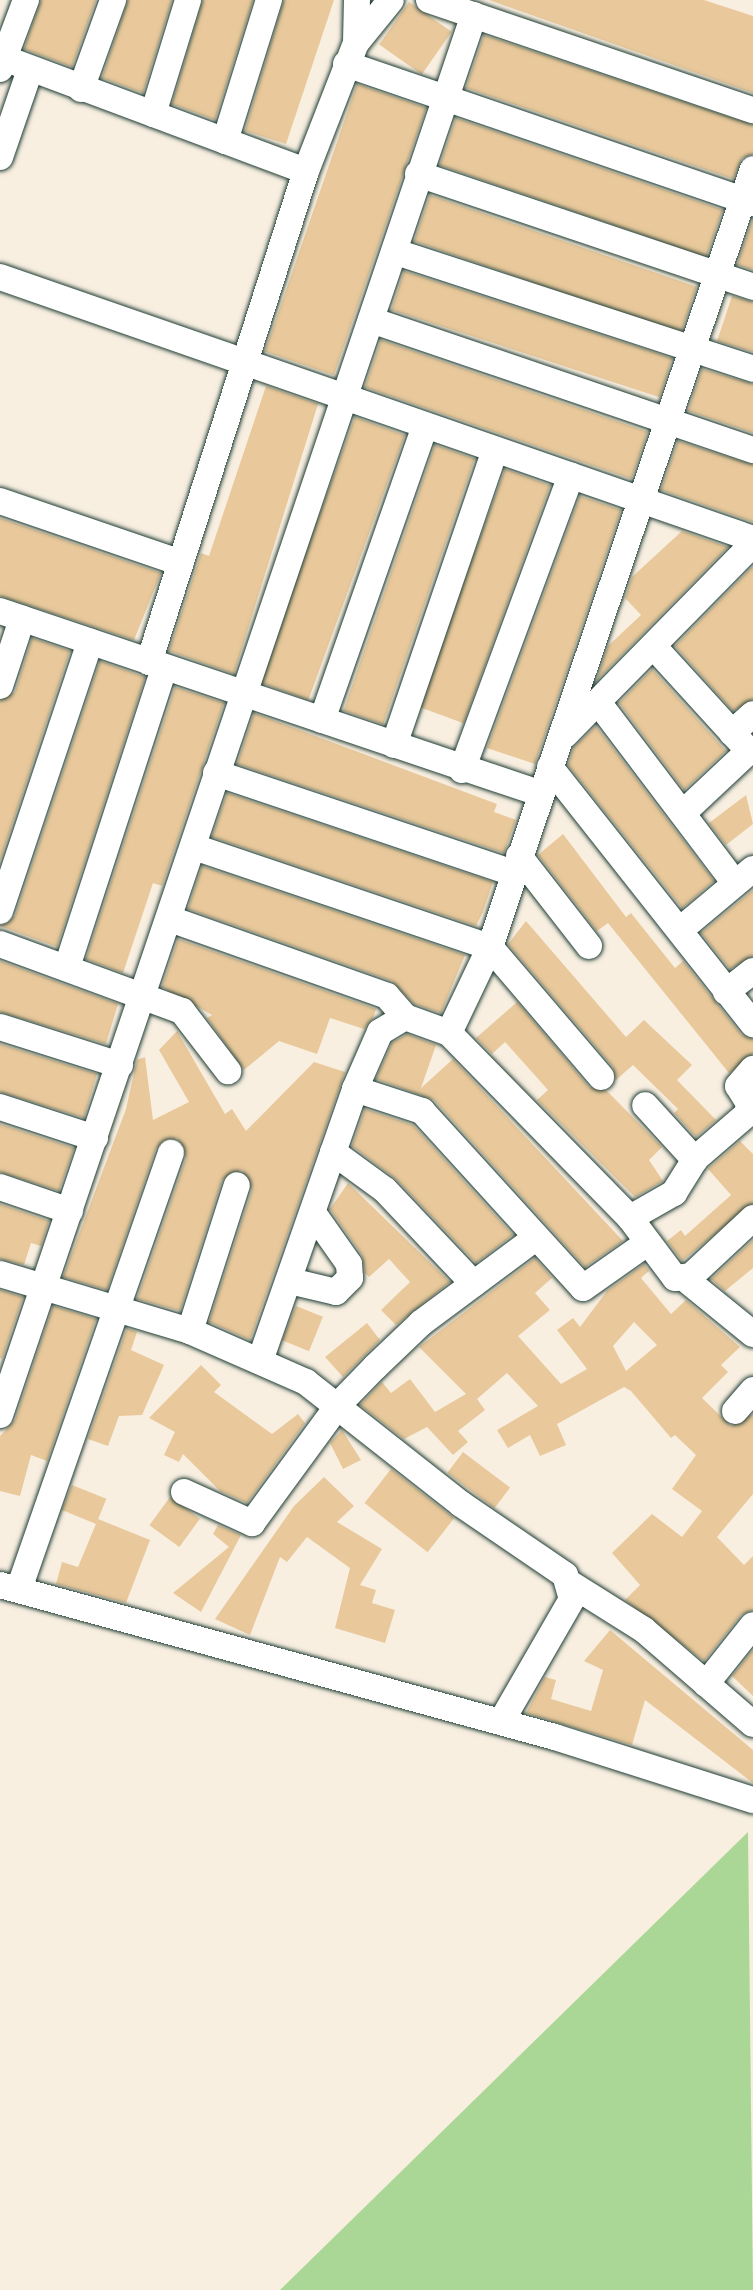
<!DOCTYPE html>
<html>
<head>
<meta charset="utf-8">
<style>
	body { margin:0 }
	#map { position:relative; width:753px; height:2290px; overflow:hidden; background:#f8efe1; font-family:"Patrick Hand",sans-serif }
	div>[style] { position:absolute }
	.green>* { inset:0; background:#aad795 }
	.building>* { inset:0; background:#e9c99c; transform-origin:0 0 }
	.roads { filter:drop-shadow(0 0 2px #1f3d34) drop-shadow(0 0 2px #1f3d34) }
	.minor>* { height:26px; margin:-13px; padding:0 13px; transform-origin:13px; border-radius:13px; background:#fff }
	span { translate:-50% -50%; white-space:nowrap; text-align:center; line-height:1.15; -webkit-text-stroke:5px #fff; paint-order:stroke }
</style>
</head>
<body>
<div id="map">
	<div class="green">
		<div style="clip-path:polygon(748px 1832px,753px 2290px,280px 2290px)"></div>
	</div>
	<div class="building">
		<div style="clip-path:polygon(41px 0,96px 0,72px 67px,24px 49px)"></div>
		<div style="clip-path:polygon(128px 0,172px 0,143px 93px,102px 78px)"></div>
		<div style="clip-path:polygon(203px 0,253px 0,215px 120px,172px 104px)"></div>
		<div style="clip-path:polygon(284px 0,334px 0,286px 144px,245px 131px)"></div>
		<div style="clip-path:polygon(489px 0,704px 0,753px 16px,753px 93px)"></div>
		<div style="left:409px;top:2px;width:52px;height:52px;rotate:35deg"></div>
		<div style="clip-path:polygon(484px 35px,753px 125px,753px 154px,742px 158px,733px 179px,466px 88px)"></div>
		<div style="left:357px;top:84px;width:73px;height:283px;rotate:19deg"></div>
		<div style="left:456px;top:118px;width:282px;height:50px;rotate:19deg"></div>
		<div style="left:430px;top:195px;width:282px;height:49px;rotate:19deg"></div>
		<div style="clip-path:polygon(753px 218px,753px 270px,737px 265px)"></div>
		<div style="left:404px;top:271px;width:282px;height:41px;rotate:18deg"></div>
		<div style="clip-path:polygon(732px 296px,753px 302px,753px 352px,717px 341px)"></div>
		<div style="left:381px;top:340px;width:282px;height:50px;rotate:19deg"></div>
		<div style="clip-path:polygon(702px 369px,753px 384px,753px 433px,688px 411px)"></div>
		<div style="clip-path:polygon(266px 386px,318px 404px,234px 674px,169px 651px,201px 553px,209px 556px)"></div>
		<div style="left:355px;top:417px;width:53px;height:282px;rotate:20deg"></div>
		<div style="clip-path:polygon(678px 441px,753px 465px,753px 522px,661px 490px)"></div>
		<div style="left:435px;top:445px;width:42px;height:281px;rotate:19deg"></div>
		<div style="left:505px;top:469px;width:48px;height:253px;rotate:20deg"></div>
		<div style="clip-path:polygon(580px 496px,621px 510px,535px 764px,487px 748px)"></div>
		<div style="clip-path:polygon(0 518px,161px 573px,134px 640px,0 596px)"></div>
		<div style="clip-path:polygon(682px 531px,728px 547px,597px 680px,608px 646px,641px 615px,625px 598px,632px 577px)"></div>
		<div style="clip-path:polygon(753px 566px,753px 699px,733px 711px,675px 646px)"></div>
		<div style="clip-path:polygon(32px 638px,70px 651px,0 861px,0 701px,15px 692px)"></div>
		<div style="clip-path:polygon(100px 661px,145px 677px,57px 947px,0 926px,15px 916px)"></div>
		<div style="clip-path:polygon(652px 669px,726px 751px,684px 790px,619px 703px)"></div>
		<div style="clip-path:polygon(175px 687px,224px 703px,162px 886px,153px 883px,123px 973px,86px 959px)"></div>
		<div style="clip-path:polygon(254px 713px,497px 804px,494px 812px,516px 820px,504px 853px,237px 764px)"></div>
		<div style="clip-path:polygon(596px 726px,714px 881px,682px 908px,568px 765px,574px 747px)"></div>
		<div style="clip-path:polygon(227px 793px,493px 882px,483px 912px,476px 926px,212px 837px)"></div>
		<div style="clip-path:polygon(746px 795px,753px 824px,726px 845px,709px 823px)"></div>
		<div style="clip-path:polygon(563px 834px,626px 917px,631px 913px,675px 968px,683px 961px,741px 1034px,753px 1039px,753px 1054px,729px 1073px,608px 923px,597px 931px,538px 855px)"></div>
		<div style="clip-path:polygon(202px 866px,465px 955px,441px 1013px,414px 1004px,392px 981px,188px 909px)"></div>
		<div style="clip-path:polygon(753px 890px,753px 956px,730px 969px,701px 933px)"></div>
		<div style="clip-path:polygon(526px 921px,626px 1037px,644px 1020px,692px 1065px,677px 1080px,716px 1120px,696px 1137px,674px 1113px,678px 1109px,633px 1065px,616px 1080px,613px 1067px,508px 944px)"></div>
		<div style="clip-path:polygon(178px 939px,376px 1009px,373px 1018px,364px 1029px,330px 1018px,317px 1054px,279px 1041px,244px 1070px,207px 1018px,212px 1015px,162px 987px)"></div>
		<div style="clip-path:polygon(0 961px,118px 1004px,106px 1044px,0 1012px)"></div>
		<div style="clip-path:polygon(517px 1002px,589px 1087px,607px 1091px,662px 1147px,649px 1160px,663px 1181px,635px 1197px,537px 1100px,548px 1090px,505px 1042px,492px 1054px,476px 1038px)"></div>
		<div style="clip-path:polygon(177px 1031px,225px 1114px,232px 1109px,246px 1131px,314px 1062px,345px 1072px,250px 1340px,209px 1322px,252px 1190px,242px 1170px,222px 1180px,180px 1311px,137px 1299px,186px 1158px,177px 1138px,156px 1148px,107px 1290px,63px 1277px,126px 1109px,137px 1060px,145px 1057px,153px 1120px,189px 1102px,159px 1050px)"></div>
		<div style="clip-path:polygon(407px 1034px,436px 1045px,421px 1088px,453px 1059px,623px 1241px,585px 1267px,434px 1100px,376px 1079px,392px 1043px)"></div>
		<div style="clip-path:polygon(0 1044px,97px 1074px,84px 1118px,0 1092px)"></div>
		<div style="clip-path:polygon(365px 1109px,413px 1125px,513px 1235px,476px 1263px,396px 1179px,352px 1146px)"></div>
		<div style="clip-path:polygon(0 1124px,74px 1148px,59px 1191px,0 1172px)"></div>
		<div style="clip-path:polygon(740px 1141px,753px 1154px,753px 1203px,682px 1261px,667px 1241px,681px 1230px,685px 1236px,731px 1195px,708px 1169px)"></div>
		<div style="clip-path:polygon(348px 1183px,450px 1282px,396px 1325px,381px 1310px,410px 1282px,389px 1259px,369px 1277px,365px 1273px,362px 1255px,330px 1209px)"></div>
		<div style="clip-path:polygon(0 1204px,49px 1221px,41px 1246px,31px 1243px,24px 1265px,0 1259px)"></div>
		<div style="clip-path:polygon(753px 1240px,753px 1268px,725px 1291px,711px 1279px)"></div>
		<div style="clip-path:polygon(evenodd,535px 1258px,552px 1278px,535px 1293px,550px 1310px,518px 1336px,561px 1384px,587px 1369px,557px 1330px,573px 1318px,580px 1327px,607px 1291px,644px 1264px,649px 1271px,641px 1278px,671px 1314px,686px 1300px,740px 1347px,721px 1365px,728px 1372px,702px 1398px,731px 1426px,753px 1414px,753px 1494px,717px 1537px,744px 1565px,753px 1556px,753px 1610px,741px 1615px,704px 1661px,625px 1600px,640px 1585px,612px 1553px,652px 1514px,682px 1537px,702px 1511px,672px 1489px,696px 1455px,675px 1435px,671px 1438px,631px 1391px,624px 1387px,557px 1424px,566px 1445px,540px 1456px,530px 1435px,508px 1448px,497px 1430px,538px 1406px,507px 1373px,477px 1399px,485px 1410px,458px 1431px,468px 1442px,453px 1455px,427px 1427px,404px 1439px,360px 1405px,382px 1382px,391px 1393px,410px 1379px,435px 1412px,466px 1394px,419px 1347px,535px 1258px,634px 1322px,657px 1345px,626px 1371px,613px 1346px,634px 1322px)"></div>
		<div style="clip-path:polygon(0 1290px,23px 1297px,2px 1359px,0 1358px)"></div>
		<div style="clip-path:polygon(53px 1306px,96px 1319px,47px 1461px,31px 1455px,20px 1496px,0 1491px,0 1436px,15px 1420px)"></div>
		<div style="left:296px;top:1306px;width:29px;height:37px;rotate:22deg"></div>
		<div style="clip-path:polygon(367px 1323px,380px 1340px,343px 1377px,325px 1357px)"></div>
		<div style="clip-path:polygon(127px 1328px,137px 1332px,131px 1350px,164px 1365px,142px 1415px,119px 1416px,108px 1446px,88px 1439px)"></div>
		<div style="clip-path:polygon(201px 1365px,221px 1385px,214px 1392px,272px 1434px,298px 1414px,305px 1423px,247px 1503px,220px 1491px,183px 1454px,179px 1462px,164px 1455px,175px 1432px,149px 1418px)"></div>
		<div style="clip-path:polygon(342px 1430px,361px 1460px,343px 1469px,330px 1443px)"></div>
		<div style="left:463px;top:1452px;width:59px;height:26px;rotate:37deg"></div>
		<div style="left:391px;top:1469px;width:80px;height:43px;rotate:38deg"></div>
		<div style="clip-path:polygon(324px 1477px,354px 1506px,337px 1522px,382px 1549px,360px 1585px,376px 1590px,372px 1603px,395px 1610px,385px 1643px,335px 1628px,350px 1568px,307px 1537px,287px 1562px,280px 1557px,250px 1635px,215px 1619px,294px 1506px)"></div>
		<div style="left:72px;top:1485px;width:37px;height:27px;rotate:22deg"></div>
		<div style="left:170px;top:1497px;width:37px;height:35px;rotate:36deg"></div>
		<div style="clip-path:polygon(98px 1519px,150px 1540px,126px 1603px,56px 1584px,62px 1562px,78px 1567px)"></div>
		<div style="clip-path:polygon(218px 1525px,241px 1535px,201px 1612px,173px 1593px,229px 1547px,213px 1534px)"></div>
		<div style="clip-path:polygon(610px 1630px,753px 1750px,753px 1783px,645px 1700px,632px 1745px,526px 1713px,545px 1677px,556px 1680px,551px 1699px,591px 1711px,603px 1670px,584px 1661px)"></div>
		<div style="clip-path:polygon(753px 1650px,753px 1696px,732px 1676px)"></div>
	</div>
	<div class="roads">
		<div class="minor">
			<div style="left:429px;top:0;width:342px;rotate:18.8deg"></div>
			<div style="left:356px;top:43px;width:43px;rotate:-88.7deg"></div>
			<div style="left:6px;top:59px;width:320px;rotate:20.5deg"></div>
			<div style="left:346px;top:64px;width:430px;rotate:18.9deg"></div>
			<div style="left:0;top:69px;width:74px;rotate:-69.4deg"></div>
			<div style="left:81px;top:89px;width:95px;rotate:-70.2deg"></div>
			<div style="left:153px;top:114px;width:119px;rotate:-72.9deg"></div>
			<div style="left:225px;top:141px;width:148px;rotate:-72.7deg"></div>
			<div style="left:0;top:157px;width:92px;rotate:-71deg"></div>
			<div style="left:418px;top:174px;width:354px;rotate:18.6deg"></div>
			<div style="left:396px;top:252px;width:376px;rotate:18.1deg"></div>
			<div style="left:0;top:277px;width:797px;rotate:19.18deg"></div>
			<div style="left:371px;top:320px;width:404px;rotate:18.8deg"></div>
			<div style="left:0;top:501px;width:191px;rotate:18.9deg"></div>
			<div style="left:0;top:611px;width:569px;rotate:18.66deg"></div>
			<div style="left:655px;top:648px;width:139px;rotate:47.6deg"></div>
			<div style="left:749px;top:751px;width:91px;rotate:136.8deg"></div>
			<div style="left:149px;top:662px;width:515px;rotate:-72.27deg"></div>
			<div style="left:306px;top:171px;width:137px;rotate:-68.7deg"></div>
			<div style="left:356px;top:43px;width:55px;rotate:-50.9deg"></div>
			<div style="left:0;top:686px;width:71px;rotate:-71.8deg"></div>
			<div style="left:598px;top:702px;width:227px;rotate:52.9deg"></div>
			<div style="left:322px;top:720px;width:312px;rotate:-70.7deg"></div>
			<div style="left:732px;top:733px;width:28px;rotate:-42deg"></div>
			<div style="left:565px;top:735px;width:268px;rotate:-45.5deg"></div>
			<div style="left:394px;top:745px;width:312px;rotate:-71.1deg"></div>
			<div style="left:550px;top:767px;width:328px;rotate:51.7deg"></div>
			<div style="left:462px;top:770px;width:314px;rotate:-69.7deg"></div>
			<div style="left:216px;top:773px;width:314px;rotate:18.6deg"></div>
			<div style="left:194px;top:847px;width:312px;rotate:18.7deg"></div>
			<div style="left:490px;top:947px;width:171px;rotate:49.5deg"></div>
			<div style="left:519px;top:856px;width:114px;rotate:52.1deg"></div>
			<div style="left:0;top:911px;width:284px;rotate:-71.5deg"></div>
			<div style="left:170px;top:919px;width:230px;rotate:19.5deg"></div>
			<div style="left:387px;top:996px;width:28px;rotate:49deg"></div>
			<div style="left:405px;top:1017px;width:47px;rotate:20deg"></div>
			<div style="left:449px;top:1033px;width:259px;rotate:45.6deg"></div>
			<div style="left:630px;top:1218px;width:75px;rotate:53.1deg"></div>
			<div style="left:675px;top:1278px;width:16px;rotate:-7deg"></div>
			<div style="left:691px;top:1276px;width:85px;rotate:-43.1deg"></div>
			<div style="left:680px;top:930px;width:95px;rotate:-39.9deg"></div>
			<div style="left:0;top:944px;width:194px;rotate:20.2deg"></div>
			<div style="left:182px;top:1011px;width:76px;rotate:52.5deg"></div>
			<div style="left:67px;top:967px;width:314px;rotate:-72deg"></div>
			<div style="left:726px;top:992px;width:34px;rotate:-38deg"></div>
			<div style="left:0;top:1027px;width:126px;rotate:17.6deg"></div>
			<div style="left:449px;top:1033px;width:95px;rotate:-64.5deg"></div>
			<div style="left:490px;top:947px;width:821px;rotate:-71.32deg"></div>
			<div style="left:355px;top:1089px;width:71px;rotate:18.2deg"></div>
			<div style="left:422px;top:1111px;width:239px;rotate:47.7deg"></div>
			<div style="left:583px;top:1288px;width:78px;rotate:-35.1deg"></div>
			<div style="left:0;top:1107px;width:100px;rotate:18.1deg"></div>
			<div style="left:333px;top:1152px;width:64px;rotate:36.2deg"></div>
			<div style="left:385px;top:1190px;width:129px;rotate:46.6deg"></div>
			<div style="left:695px;top:1159px;width:67px;rotate:-40.8deg"></div>
			<div style="left:746px;top:1115px;width:11px;rotate:-68deg"></div>
			<div style="left:750px;top:1105px;width:22px;rotate:-122deg"></div>
			<div style="left:738px;top:1086px;width:23px;rotate:-49deg"></div>
			<div style="left:0;top:1187px;width:74px;rotate:18.9deg"></div>
			<div style="left:630px;top:1218px;width:51px;rotate:-29.6deg"></div>
			<div style="left:674px;top:1193px;width:39px;rotate:-58deg"></div>
			<div style="left:695px;top:1160px;width:74px;rotate:-132.3deg"></div>
			<div style="left:0;top:1274px;width:198px;rotate:16.7deg"></div>
			<div style="left:190px;top:1331px;width:127px;rotate:23.7deg"></div>
			<div style="left:306px;top:1382px;width:197px;rotate:38.2deg"></div>
			<div style="left:461px;top:1504px;width:126px;rotate:34.3deg"></div>
			<div style="left:565px;top:1575px;width:25px;rotate:74deg"></div>
			<div style="left:572px;top:1599px;width:142px;rotate:120deg"></div>
			<div style="left:684px;top:1278px;width:89px;rotate:39.1deg"></div>
			<div style="left:290px;top:1281px;width:47px;rotate:13.4deg"></div>
			<div style="left:336px;top:1292px;width:20px;rotate:-45deg"></div>
			<div style="left:350px;top:1278px;width:14px;rotate:-94deg"></div>
			<div style="left:349px;top:1264px;width:62px;rotate:-125.2deg"></div>
			<div style="left:190px;top:1331px;width:153px;rotate:-72.2deg"></div>
			<div style="left:261px;top:1358px;width:285px;rotate:-70.7deg"></div>
			<div style="left:355px;top:1089px;width:62px;rotate:-66.3deg"></div>
			<div style="left:380px;top:1032px;width:29px;rotate:-31deg"></div>
			<div style="left:735px;top:1411px;width:28px;rotate:-49deg"></div>
			<div style="left:0;top:1415px;width:1478px;rotate:-71.3deg"></div>
			<div style="left:184px;top:1492px;width:75px;rotate:24.5deg"></div>
			<div style="left:252px;top:1523px;width:147px;rotate:-53.8deg"></div>
			<div style="left:339px;top:1404px;width:52px;rotate:-45.8deg"></div>
			<div style="left:375px;top:1367px;width:64px;rotate:-43.7deg"></div>
			<div style="left:421px;top:1323px;width:141px;rotate:-36.6deg"></div>
			<div style="left:571px;top:1584px;width:86px;rotate:32.2deg"></div>
			<div style="left:644px;top:1630px;width:144px;rotate:40.8deg"></div>
			<div style="left:0;top:1585px;width:575px;rotate:15.32deg"></div>
			<div style="left:555px;top:1737px;width:208px;rotate:17.7deg"></div>
			<div style="left:19px;top:1589px;width:462px;rotate:-70.8deg"></div>
			<div style="left:706px;top:1684px;width:75px;rotate:-51.5deg"></div>
		</div>
	</div>
</div>
</body>
</html>
